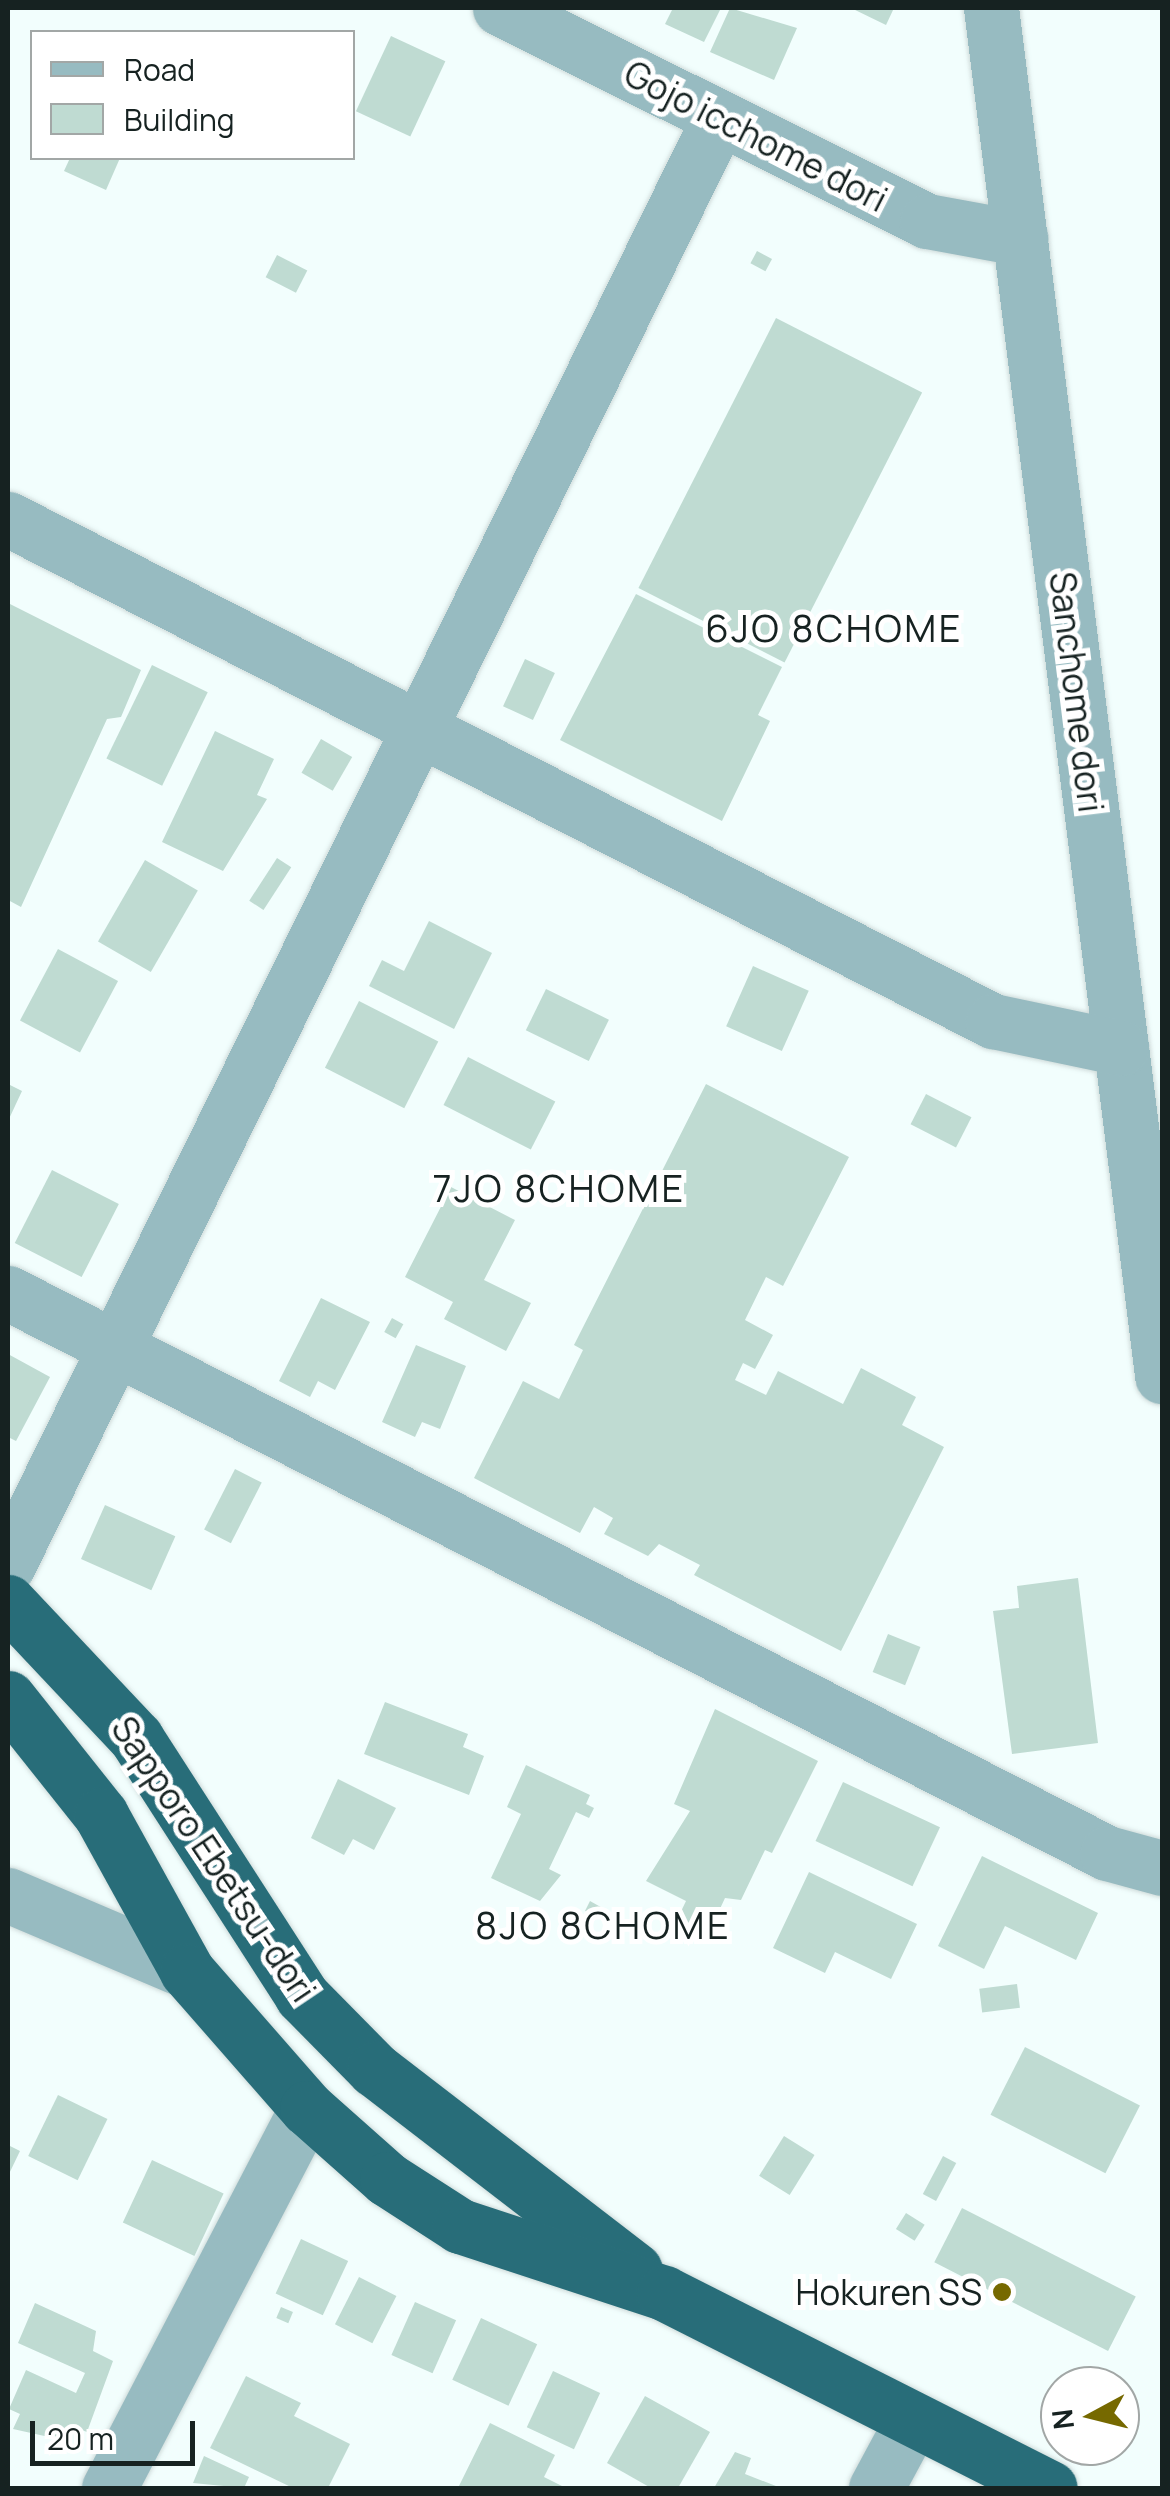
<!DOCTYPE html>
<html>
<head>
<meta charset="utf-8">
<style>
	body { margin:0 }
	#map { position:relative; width:1170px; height:2496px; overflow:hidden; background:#f2fefd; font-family:Manrope,sans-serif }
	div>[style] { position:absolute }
	.building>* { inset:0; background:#bfdbd2; transform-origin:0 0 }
	.roads { filter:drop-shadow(0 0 2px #cfdbda) drop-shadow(0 0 2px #cfdbda) }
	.minor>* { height:55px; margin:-27.5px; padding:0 27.5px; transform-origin:27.5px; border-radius:27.5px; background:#97bbc1 }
	.highway>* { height:55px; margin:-27.5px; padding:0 27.5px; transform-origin:27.5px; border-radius:27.5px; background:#286d79 }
	.dots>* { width:28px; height:28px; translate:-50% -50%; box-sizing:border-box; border:5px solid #fff; border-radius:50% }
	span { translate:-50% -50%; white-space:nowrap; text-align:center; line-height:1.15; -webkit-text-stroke:10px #fff; paint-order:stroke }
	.street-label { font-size:35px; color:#162221 }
	.poi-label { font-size:35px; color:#162221 }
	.right { translate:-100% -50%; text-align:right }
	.neighbourhood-label { font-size:38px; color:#162221; letter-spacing:2.5px }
	.frame { position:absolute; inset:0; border:10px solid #162221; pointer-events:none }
	.legend { position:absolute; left:30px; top:30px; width:325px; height:130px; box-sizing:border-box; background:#fff; border:2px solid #a2a7a6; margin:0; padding:12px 18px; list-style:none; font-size:30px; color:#162221 }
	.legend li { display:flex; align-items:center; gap:20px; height:50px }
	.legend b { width:50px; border:2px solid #a2a7a6 }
	.north { position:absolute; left:1040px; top:2366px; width:100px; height:100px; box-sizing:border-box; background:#fff; border:2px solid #a2a7a6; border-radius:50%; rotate:263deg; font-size:28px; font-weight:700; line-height:40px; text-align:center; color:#162221 }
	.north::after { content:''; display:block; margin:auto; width:35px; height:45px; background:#766900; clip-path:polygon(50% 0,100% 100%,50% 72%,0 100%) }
	.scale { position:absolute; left:30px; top:2421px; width:165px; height:45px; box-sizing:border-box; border:5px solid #162221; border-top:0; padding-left:12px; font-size:30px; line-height:35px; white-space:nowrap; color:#162221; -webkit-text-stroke:8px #fff; paint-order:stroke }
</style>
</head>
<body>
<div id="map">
	<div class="building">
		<div style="clip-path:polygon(673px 8px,721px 8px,704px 42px,665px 24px)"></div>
		<div style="clip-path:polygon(730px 8px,797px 28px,774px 80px,710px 52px)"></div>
		<div style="clip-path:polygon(851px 8px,894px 8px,886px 25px)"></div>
		<div style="left:391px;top:36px;width:60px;height:83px;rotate:25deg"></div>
		<div style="clip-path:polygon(70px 158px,120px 158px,106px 190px,64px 171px)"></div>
		<div style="left:757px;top:251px;width:17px;height:14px;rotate:28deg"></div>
		<div style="left:277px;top:255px;width:34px;height:25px;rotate:27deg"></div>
		<div style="left:776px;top:318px;width:164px;height:303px;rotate:27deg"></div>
		<div style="clip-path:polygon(636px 594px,782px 667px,758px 715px,770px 721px,722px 821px,560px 740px)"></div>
		<div style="clip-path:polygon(8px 603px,141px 670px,121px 717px,107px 719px,21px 907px,8px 900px)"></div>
		<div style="left:525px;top:659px;width:33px;height:52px;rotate:25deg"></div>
		<div style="left:152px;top:665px;width:62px;height:104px;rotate:26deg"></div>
		<div style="clip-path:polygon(215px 731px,274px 759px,257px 795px,267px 799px,223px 871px,162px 842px)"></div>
		<div style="left:321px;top:739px;width:36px;height:39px;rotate:30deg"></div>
		<div style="left:277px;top:858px;width:17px;height:51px;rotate:33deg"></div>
		<div style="left:145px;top:860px;width:61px;height:94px;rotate:30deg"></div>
		<div style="clip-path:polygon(429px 921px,492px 953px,454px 1029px,369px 986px,382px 960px,404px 971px)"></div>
		<div style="left:58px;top:949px;width:68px;height:81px;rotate:28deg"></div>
		<div style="left:753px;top:966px;width:61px;height:66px;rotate:24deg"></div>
		<div style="left:546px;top:989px;width:70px;height:46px;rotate:26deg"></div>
		<div style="left:359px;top:1001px;width:89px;height:75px;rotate:27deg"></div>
		<div style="left:468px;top:1057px;width:98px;height:54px;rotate:27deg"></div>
		<div style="clip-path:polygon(8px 1084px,22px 1091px,8px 1121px)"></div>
		<div style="clip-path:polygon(706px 1084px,849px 1157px,783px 1286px,766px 1277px,745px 1320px,773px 1335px,755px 1369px,743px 1363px,735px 1380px,766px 1395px,778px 1371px,843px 1404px,861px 1368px,916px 1397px,902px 1425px,944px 1447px,841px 1651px,694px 1575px,700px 1565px,659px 1544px,648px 1556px,604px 1534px,613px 1518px,594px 1507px,580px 1533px,474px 1478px,523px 1381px,559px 1399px,583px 1350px,574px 1345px)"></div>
		<div style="left:926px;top:1094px;width:51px;height:34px;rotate:27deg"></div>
		<div style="left:52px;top:1170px;width:75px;height:82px;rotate:27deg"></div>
		<div style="clip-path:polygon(451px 1187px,515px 1220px,484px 1280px,531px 1303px,506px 1351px,444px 1319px,453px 1302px,405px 1277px)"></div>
		<div style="clip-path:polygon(321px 1298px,370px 1322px,335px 1390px,318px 1381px,310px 1397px,279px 1381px)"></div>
		<div style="left:392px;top:1318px;width:13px;height:16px;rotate:29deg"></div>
		<div style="clip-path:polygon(416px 1345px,466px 1366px,440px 1429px,422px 1422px,415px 1437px,382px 1422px)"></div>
		<div style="clip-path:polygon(8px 1354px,50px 1377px,16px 1441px,8px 1437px)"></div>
		<div style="left:235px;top:1469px;width:30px;height:68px;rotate:27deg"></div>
		<div style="left:105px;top:1505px;width:77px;height:59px;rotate:24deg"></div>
		<div style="clip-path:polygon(1078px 1578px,1098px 1743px,1012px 1754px,993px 1611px,1019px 1608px,1017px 1586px)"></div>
		<div style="left:888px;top:1634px;width:35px;height:41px;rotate:22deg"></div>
		<div style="clip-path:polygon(385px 1702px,468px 1734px,463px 1747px,484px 1756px,469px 1795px,364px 1754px)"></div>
		<div style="clip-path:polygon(715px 1709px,818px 1761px,772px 1853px,765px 1850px,741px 1900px,725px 1898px,705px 1941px,674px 1926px,686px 1901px,646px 1881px,690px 1811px,674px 1804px)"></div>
		<div style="clip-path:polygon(526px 1765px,590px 1795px,586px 1804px,594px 1808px,589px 1818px,576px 1812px,549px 1869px,561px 1875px,540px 1901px,491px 1878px,521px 1814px,507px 1807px)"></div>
		<div style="clip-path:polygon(338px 1779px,396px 1808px,374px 1850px,353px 1839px,344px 1855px,311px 1838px)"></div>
		<div style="left:843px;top:1782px;width:107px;height:65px;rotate:25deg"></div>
		<div style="clip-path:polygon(982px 1856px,1098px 1913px,1076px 1960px,1005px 1926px,984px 1969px,938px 1946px)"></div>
		<div style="clip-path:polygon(809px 1872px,917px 1924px,891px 1979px,835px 1952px,825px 1973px,773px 1948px)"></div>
		<div style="clip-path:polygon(590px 1901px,606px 1910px,602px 1919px,585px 1911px)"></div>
		<div style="left:1017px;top:1984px;width:24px;height:38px;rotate:83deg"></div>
		<div style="left:1025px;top:2047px;width:129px;height:76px;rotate:27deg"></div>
		<div style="left:58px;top:2095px;width:55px;height:68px;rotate:26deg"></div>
		<div style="left:784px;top:2136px;width:36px;height:47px;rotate:32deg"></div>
		<div style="clip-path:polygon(8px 2145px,20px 2151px,8px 2176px)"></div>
		<div style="left:943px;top:2156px;width:15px;height:43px;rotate:28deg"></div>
		<div style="left:152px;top:2160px;width:79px;height:69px;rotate:25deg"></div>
		<div style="left:962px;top:2208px;width:195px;height:61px;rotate:27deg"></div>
		<div style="left:906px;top:2213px;width:22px;height:19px;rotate:32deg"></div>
		<div style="left:301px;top:2239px;width:52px;height:60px;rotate:25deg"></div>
		<div style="left:359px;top:2277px;width:42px;height:53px;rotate:27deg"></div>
		<div style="left:415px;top:2302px;width:45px;height:58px;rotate:24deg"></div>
		<div style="clip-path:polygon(35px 2303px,96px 2331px,93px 2351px,113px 2361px,87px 2432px,74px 2427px,67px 2441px,13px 2429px,20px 2414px,9px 2409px,26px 2370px,76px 2393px,85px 2373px,18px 2343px)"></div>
		<div style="left:281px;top:2307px;width:13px;height:12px;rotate:23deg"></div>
		<div style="left:481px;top:2318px;width:62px;height:68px;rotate:25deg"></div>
		<div style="left:553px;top:2371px;width:52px;height:62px;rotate:25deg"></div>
		<div style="clip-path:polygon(246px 2376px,301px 2403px,294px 2416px,350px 2444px,328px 2488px,293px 2488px,210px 2448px)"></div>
		<div style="clip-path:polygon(645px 2396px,710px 2432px,678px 2488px,651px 2488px,607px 2463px)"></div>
		<div style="clip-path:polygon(490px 2423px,555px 2455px,544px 2477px,566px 2488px,458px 2488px)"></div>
		<div style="clip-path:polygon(735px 2452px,751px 2458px,745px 2474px,781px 2488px,714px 2488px)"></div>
		<div style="clip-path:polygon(204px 2456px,249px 2477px,244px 2488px,193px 2483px)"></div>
	</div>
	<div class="roads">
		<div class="minor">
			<div style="left:500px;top:8px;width:477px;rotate:26.5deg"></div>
			<div style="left:927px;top:221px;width:95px;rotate:10.4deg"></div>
			<div style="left:991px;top:8px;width:1379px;rotate:82.87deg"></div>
			<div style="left:8px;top:519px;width:1106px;rotate:27.01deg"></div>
			<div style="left:993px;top:1021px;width:131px;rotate:11.9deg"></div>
			<div style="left:8px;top:1293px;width:1233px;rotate:27deg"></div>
			<div style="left:1107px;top:1853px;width:57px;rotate:15.3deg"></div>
			<div style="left:8px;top:1565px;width:1612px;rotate:-63.83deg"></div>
			<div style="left:8px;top:1895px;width:194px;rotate:23deg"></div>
			<div style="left:109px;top:2488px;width:428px;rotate:-62.5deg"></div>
			<div style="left:876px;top:2488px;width:74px;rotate:-61.7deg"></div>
		</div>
		<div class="highway">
			<div style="left:8px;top:1602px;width:187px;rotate:46.7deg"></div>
			<div style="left:136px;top:1738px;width:307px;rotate:57.2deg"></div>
			<div style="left:302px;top:1996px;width:103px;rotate:45.4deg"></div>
			<div style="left:374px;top:2069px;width:329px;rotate:37.6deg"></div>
			<div style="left:8px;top:1698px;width:149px;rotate:51.5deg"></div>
			<div style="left:101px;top:1815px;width:178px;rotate:61.1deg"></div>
			<div style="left:187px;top:1971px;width:182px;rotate:48.8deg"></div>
			<div style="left:307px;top:2108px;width:107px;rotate:41.6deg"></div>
			<div style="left:387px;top:2179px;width:87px;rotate:32.8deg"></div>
			<div style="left:460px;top:2226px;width:215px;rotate:18.2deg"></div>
			<div style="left:664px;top:2293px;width:432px;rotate:26.8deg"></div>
		</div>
	</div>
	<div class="dots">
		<div style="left:1002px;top:2292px;background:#766900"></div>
	</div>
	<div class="street-label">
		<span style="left:756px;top:136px;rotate:27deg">Gojo icchome dori</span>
		<span style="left:1077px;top:692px;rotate:83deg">Sanchome dori</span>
		<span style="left:214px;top:1859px;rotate:56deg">Sapporo Ebetsu-dori</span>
	</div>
	<div class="poi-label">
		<span class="right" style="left:982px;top:2292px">Hokuren SS</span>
	</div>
	<div class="neighbourhood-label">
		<span style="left:834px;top:628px">6JO 8CHOME</span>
		<span style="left:559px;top:1188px">7JO 8CHOME</span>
		<span style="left:603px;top:1925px">8JO 8CHOME</span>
	</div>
	<div class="frame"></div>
	<ul class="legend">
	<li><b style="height:12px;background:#97bbc1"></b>Road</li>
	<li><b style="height:28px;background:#bfdbd2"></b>Building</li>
	</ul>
	<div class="north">N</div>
	<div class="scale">20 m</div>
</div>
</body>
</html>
